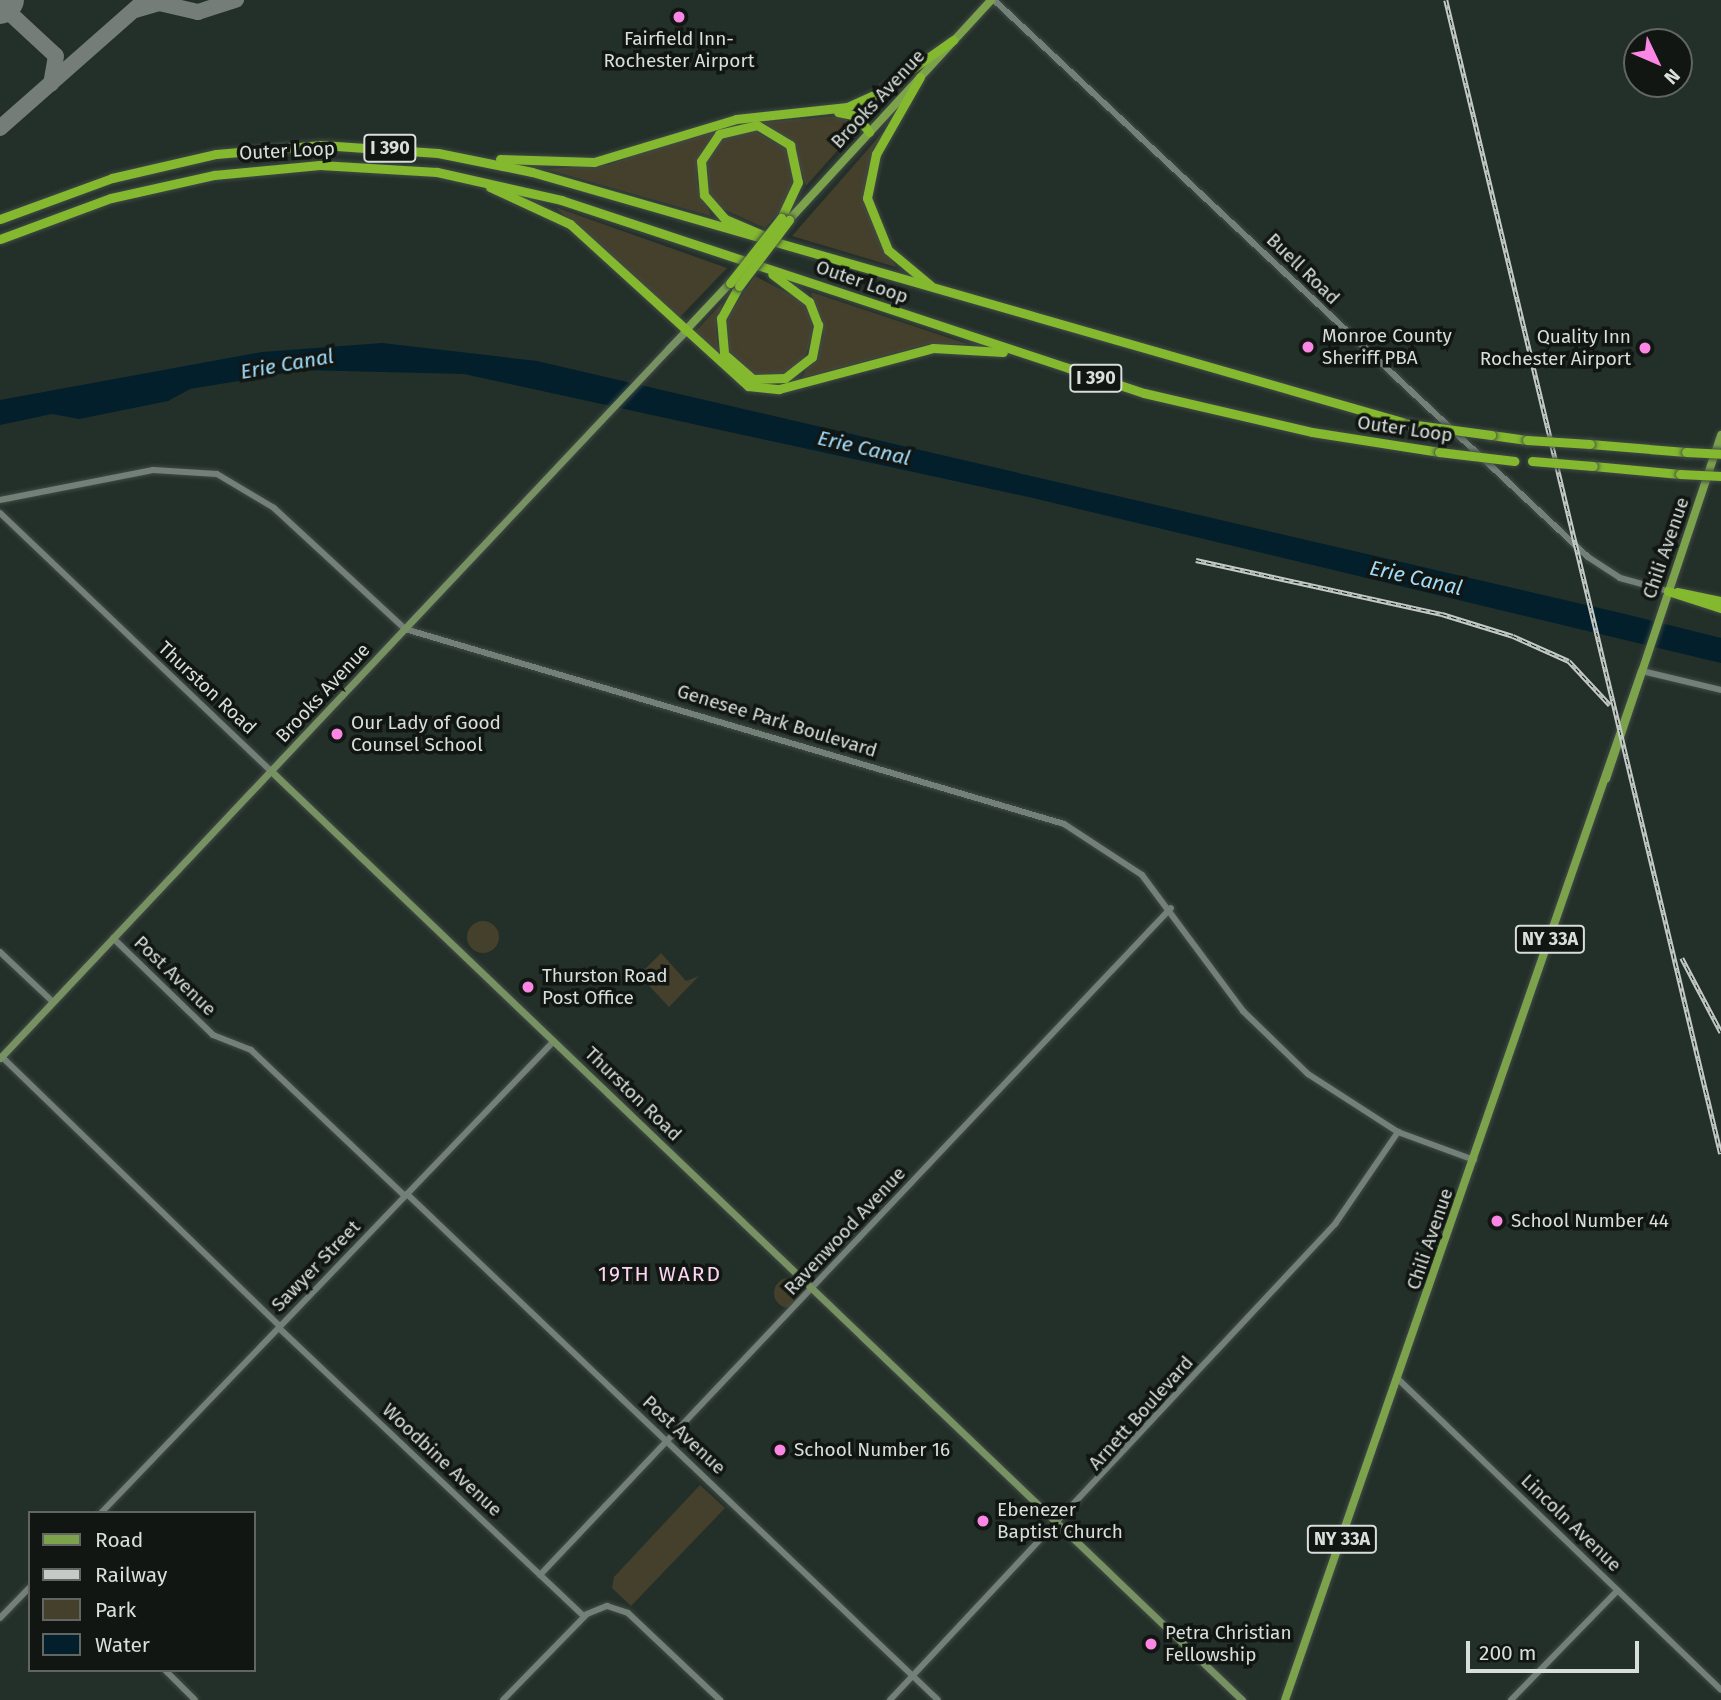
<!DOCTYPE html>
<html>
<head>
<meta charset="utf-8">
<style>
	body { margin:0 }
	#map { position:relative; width:1721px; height:1700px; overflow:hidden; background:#232f29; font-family:"Fira Sans",sans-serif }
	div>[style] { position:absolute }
	.green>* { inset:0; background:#45402c }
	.round { border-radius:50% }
	.water>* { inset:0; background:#031f2c }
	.taxiway>* { height:16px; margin:-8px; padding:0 8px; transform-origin:8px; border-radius:8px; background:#747d78 }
	.runway>* { height:38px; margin:-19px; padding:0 19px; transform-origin:19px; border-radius:19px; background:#747d78 }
	.roads { filter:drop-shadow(0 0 2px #414b46) drop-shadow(0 0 2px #414b46) }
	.tertiary>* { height:6px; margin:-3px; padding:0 3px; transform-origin:3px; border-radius:3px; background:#728078 }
	.secondary>* { height:7px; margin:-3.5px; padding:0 3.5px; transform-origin:3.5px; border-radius:3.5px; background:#779162 }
	.primary>* { height:8px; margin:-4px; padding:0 4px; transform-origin:4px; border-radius:4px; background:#7ca24c }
	.motorway>* { height:9px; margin:-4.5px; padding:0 4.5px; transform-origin:4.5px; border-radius:4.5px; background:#83b82f }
	.rail>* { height:4.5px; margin-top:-2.25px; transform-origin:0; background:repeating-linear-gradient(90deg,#111613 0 5px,#c4cbc7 0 10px); box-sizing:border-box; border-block:2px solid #c4cbc7 }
	.bridges { filter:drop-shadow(0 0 2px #414b46) drop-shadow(0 0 2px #414b46) }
	.motorway-bridge>* { height:9px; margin:-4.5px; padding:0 4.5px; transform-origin:4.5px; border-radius:4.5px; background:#83b82f }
	.dots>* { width:19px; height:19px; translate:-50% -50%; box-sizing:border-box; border:4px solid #111613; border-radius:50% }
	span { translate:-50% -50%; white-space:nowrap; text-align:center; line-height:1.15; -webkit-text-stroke:7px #111613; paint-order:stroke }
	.shield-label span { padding:2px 5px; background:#111613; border:2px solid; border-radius:5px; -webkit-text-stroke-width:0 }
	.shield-label { font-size:18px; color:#d8dfdb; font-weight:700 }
	.poi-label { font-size:19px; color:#d8dfdb }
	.left { translate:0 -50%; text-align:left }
	.right { translate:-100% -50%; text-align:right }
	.street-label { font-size:19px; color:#d8dfdb }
	.water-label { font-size:21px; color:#a2dbfa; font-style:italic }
	.neighbourhood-label { font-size:21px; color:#fed5f3; letter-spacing:2px }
	.legend { position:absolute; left:28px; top:1511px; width:228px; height:161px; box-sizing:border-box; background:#111613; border:2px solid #616663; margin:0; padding:9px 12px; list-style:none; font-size:21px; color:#d8dfdb }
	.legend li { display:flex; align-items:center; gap:14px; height:35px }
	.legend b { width:35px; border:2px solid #616663 }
	.north { position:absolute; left:1623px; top:28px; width:70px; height:70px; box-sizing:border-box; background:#111613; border:2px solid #616663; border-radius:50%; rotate:134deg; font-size:19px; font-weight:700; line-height:28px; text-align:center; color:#d8dfdb }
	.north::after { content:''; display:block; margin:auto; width:24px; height:32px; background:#fc86e3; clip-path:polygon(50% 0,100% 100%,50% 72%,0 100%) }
	.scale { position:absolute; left:1466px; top:1641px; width:173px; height:32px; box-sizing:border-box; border:4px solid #d8dfdb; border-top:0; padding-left:9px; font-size:21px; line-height:24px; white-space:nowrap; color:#d8dfdb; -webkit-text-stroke:5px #111613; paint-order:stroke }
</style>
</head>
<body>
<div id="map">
	<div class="green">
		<div style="clip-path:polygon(839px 116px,859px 126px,806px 186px,792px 143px,761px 122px)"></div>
		<div style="clip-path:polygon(720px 125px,697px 164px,697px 184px,711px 216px,546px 169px,608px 165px)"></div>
		<div style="clip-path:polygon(748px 127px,789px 150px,796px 177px,785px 205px,765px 228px,714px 205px,703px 181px,706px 159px,722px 136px)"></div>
		<div style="clip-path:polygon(884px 131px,867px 172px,866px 208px,896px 267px,792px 236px)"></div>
		<div style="clip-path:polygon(555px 207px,727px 268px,679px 318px)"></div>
		<div style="clip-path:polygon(755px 276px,807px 303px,815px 330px,802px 364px,782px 375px,755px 375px,726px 349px,725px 320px)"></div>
		<div style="clip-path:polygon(811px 292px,967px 344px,925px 345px,802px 378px,823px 336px)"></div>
		<div style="clip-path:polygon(723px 302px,716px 328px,719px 358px,695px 332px)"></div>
		<div class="round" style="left:467px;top:921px;width:32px;height:32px"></div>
		<div style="clip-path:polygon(661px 953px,686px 981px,699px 976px,669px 1007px,639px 975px)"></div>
		<div class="round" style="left:774px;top:1278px;width:30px;height:30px"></div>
		<div style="clip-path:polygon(700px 1485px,725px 1508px,631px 1606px,612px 1588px,614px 1577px)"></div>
	</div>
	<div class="water">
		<div style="clip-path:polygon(382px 343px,537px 361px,1625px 614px,1721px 638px,1721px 663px,1033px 498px,464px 374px,303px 370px,190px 389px,168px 401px,79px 419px,52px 414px,0 425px,0 400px,262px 352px)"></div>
	</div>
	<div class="taxiway">
		<div style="left:0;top:4px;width:76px;rotate:42.9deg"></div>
		<div style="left:56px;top:56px;width:28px;rotate:100deg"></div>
		<div style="left:135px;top:10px;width:25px;rotate:-16deg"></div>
		<div style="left:159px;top:3px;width:40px;rotate:13deg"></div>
		<div style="left:198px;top:12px;width:40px;rotate:-18deg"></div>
		<div style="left:0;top:128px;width:193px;rotate:-41.4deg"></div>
	</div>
	<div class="runway">
		<div style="left:0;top:5px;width:7px;rotate:-45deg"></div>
	</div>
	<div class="roads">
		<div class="tertiary">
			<div style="left:994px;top:0;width:814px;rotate:43.16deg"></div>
			<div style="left:1588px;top:557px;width:38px;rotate:33deg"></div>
			<div style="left:1620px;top:578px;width:50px;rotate:15.2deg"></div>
			<div style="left:0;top:500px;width:156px;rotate:-11.1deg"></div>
			<div style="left:153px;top:470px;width:64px;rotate:3.6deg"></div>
			<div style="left:217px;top:474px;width:66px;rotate:30.8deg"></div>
			<div style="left:274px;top:508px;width:178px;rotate:42.7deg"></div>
			<div style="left:405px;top:629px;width:687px;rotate:16.48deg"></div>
			<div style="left:1064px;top:824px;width:93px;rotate:33.2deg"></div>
			<div style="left:1142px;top:875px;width:169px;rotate:53.4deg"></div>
			<div style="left:1243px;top:1011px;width:91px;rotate:44.1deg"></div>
			<div style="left:1308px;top:1074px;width:107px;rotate:32.8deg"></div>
			<div style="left:1398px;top:1132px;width:81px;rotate:20.2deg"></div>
			<div style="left:0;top:513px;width:374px;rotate:43.6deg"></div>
			<div style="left:1642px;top:671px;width:81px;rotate:13.5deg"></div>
			<div style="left:113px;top:938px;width:139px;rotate:44.1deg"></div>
			<div style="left:213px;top:1035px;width:41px;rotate:21.5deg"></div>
			<div style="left:251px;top:1050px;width:212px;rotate:43.5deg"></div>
			<div style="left:0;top:952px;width:73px;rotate:43.3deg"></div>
			<div style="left:2px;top:1057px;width:387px;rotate:44.1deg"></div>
			<div style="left:407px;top:1194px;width:733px;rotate:43.62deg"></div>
			<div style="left:279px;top:1328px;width:419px;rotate:43.4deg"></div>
			<div style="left:1398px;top:1379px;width:448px;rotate:43.9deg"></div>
			<div style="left:101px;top:1513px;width:654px;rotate:-46.18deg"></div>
			<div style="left:540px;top:1575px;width:918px;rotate:-46.59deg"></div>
			<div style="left:0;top:1618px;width:43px;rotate:-45.9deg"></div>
			<div style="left:165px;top:1670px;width:42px;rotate:45deg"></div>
			<div style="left:503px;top:1700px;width:120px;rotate:-45.7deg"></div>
			<div style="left:587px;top:1614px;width:22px;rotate:-22deg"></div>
			<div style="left:607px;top:1606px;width:22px;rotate:18deg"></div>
			<div style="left:628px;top:1613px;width:127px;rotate:43.4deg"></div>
			<div style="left:890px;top:1700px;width:652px;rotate:-46.93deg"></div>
			<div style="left:1335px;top:1224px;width:112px;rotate:-55.6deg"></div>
			<div style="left:1511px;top:1700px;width:153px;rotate:-45.8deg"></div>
		</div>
		<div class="secondary">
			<div style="left:668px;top:349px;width:23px;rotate:-45deg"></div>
			<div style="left:271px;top:771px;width:1344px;rotate:43.73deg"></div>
			<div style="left:0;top:1058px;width:999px;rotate:-46.7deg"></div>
		</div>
		<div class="primary">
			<div style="left:789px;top:220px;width:299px;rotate:-47.4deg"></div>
			<div style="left:685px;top:331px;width:66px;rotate:-46.8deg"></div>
			<div style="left:1606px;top:779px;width:363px;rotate:-71.5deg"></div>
			<div style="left:1285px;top:1700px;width:1089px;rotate:-70.87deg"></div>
		</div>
		<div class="motorway">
			<div style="left:920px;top:77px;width:89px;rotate:119.7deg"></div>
			<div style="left:876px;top:154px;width:45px;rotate:101.6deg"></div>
			<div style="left:867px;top:198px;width:56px;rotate:68deg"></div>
			<div style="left:888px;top:250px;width:55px;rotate:39.8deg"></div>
			<div style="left:838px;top:112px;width:19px;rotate:12deg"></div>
			<div style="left:857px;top:116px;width:20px;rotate:53deg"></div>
			<div style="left:500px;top:159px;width:94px;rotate:1.8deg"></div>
			<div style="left:594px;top:162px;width:148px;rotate:-16.8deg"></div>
			<div style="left:736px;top:119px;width:112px;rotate:-6.2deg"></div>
			<div style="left:847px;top:107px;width:34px;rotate:-24deg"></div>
			<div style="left:878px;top:93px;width:92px;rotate:-35.2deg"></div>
			<div style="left:490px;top:187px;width:88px;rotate:24.8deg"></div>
			<div style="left:570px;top:224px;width:241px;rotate:42.3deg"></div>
			<div style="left:748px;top:386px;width:31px;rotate:6deg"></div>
			<div style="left:779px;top:389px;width:159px;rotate:-14.9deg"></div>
			<div style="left:933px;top:348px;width:70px;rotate:3.3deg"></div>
			<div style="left:0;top:219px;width:119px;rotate:-20.1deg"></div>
			<div style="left:112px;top:178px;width:107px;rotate:-13deg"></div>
			<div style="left:216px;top:154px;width:106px;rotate:-4.9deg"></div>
			<div style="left:322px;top:145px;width:116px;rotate:3.9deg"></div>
			<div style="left:438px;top:153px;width:96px;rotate:11.4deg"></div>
			<div style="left:532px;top:172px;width:912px;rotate:16.03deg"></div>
			<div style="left:767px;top:237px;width:46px;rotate:-156.8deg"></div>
			<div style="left:725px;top:219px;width:32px;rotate:-131deg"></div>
			<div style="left:704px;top:195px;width:34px;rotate:-95deg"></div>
			<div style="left:701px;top:161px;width:32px;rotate:-56deg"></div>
			<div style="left:719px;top:134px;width:39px;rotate:-13deg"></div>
			<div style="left:757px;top:125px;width:39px;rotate:31deg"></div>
			<div style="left:790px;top:145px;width:38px;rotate:78deg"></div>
			<div style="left:798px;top:182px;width:40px;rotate:115deg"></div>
			<div style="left:0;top:239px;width:118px;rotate:-20.3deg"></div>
			<div style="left:111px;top:198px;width:106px;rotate:-12.6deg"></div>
			<div style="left:214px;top:175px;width:106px;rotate:-5.4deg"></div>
			<div style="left:320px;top:165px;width:117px;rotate:3.4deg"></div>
			<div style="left:437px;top:172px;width:127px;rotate:12.7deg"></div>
			<div style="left:561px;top:200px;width:614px;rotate:18.32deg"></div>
			<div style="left:1144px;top:393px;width:172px;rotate:13.1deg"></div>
			<div style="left:1312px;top:432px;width:129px;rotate:8.9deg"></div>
			<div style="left:739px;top:286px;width:37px;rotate:119deg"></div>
			<div style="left:721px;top:318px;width:36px;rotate:85deg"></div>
			<div style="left:724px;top:354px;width:38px;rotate:41deg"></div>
			<div style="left:753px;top:379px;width:32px;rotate:-2deg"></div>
			<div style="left:785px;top:378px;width:34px;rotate:-38deg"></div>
			<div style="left:812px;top:357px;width:33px;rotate:-79deg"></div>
			<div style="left:818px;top:325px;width:25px;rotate:-111deg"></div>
			<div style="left:809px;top:302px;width:46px;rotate:-142.9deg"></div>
			<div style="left:1491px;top:435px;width:36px;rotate:8deg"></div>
			<div style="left:1590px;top:444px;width:96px;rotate:4.8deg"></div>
			<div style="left:1593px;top:466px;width:87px;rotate:5.3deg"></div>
			<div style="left:1668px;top:591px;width:56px;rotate:17.8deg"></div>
			<div style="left:1677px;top:592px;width:45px;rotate:11.6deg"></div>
		</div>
	</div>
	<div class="rail">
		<div style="left:1446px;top:0;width:1186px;rotate:76.6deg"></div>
		<div style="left:1196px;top:560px;width:252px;rotate:12.4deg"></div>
		<div style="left:1442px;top:614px;width:74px;rotate:17.2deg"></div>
		<div style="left:1513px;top:636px;width:61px;rotate:24.1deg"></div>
		<div style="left:1569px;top:661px;width:60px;rotate:47deg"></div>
		<div style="left:1682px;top:958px;width:84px;rotate:62.2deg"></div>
	</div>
	<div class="bridges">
		<div class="motorway-bridge">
			<div style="left:730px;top:283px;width:83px;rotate:-51.9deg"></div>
			<div style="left:739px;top:286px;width:83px;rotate:-52.9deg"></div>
			<div style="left:1409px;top:424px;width:83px;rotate:7.6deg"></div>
			<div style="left:1527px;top:440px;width:63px;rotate:3.6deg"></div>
			<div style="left:1439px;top:452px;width:76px;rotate:6.8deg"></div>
			<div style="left:1686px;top:452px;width:35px;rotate:3deg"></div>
			<div style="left:1532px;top:461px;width:61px;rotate:4.7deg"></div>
			<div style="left:1680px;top:474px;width:41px;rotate:2.8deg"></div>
		</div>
	</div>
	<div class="dots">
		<div style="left:679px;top:17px;background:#fc86e3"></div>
		<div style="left:1308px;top:347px;background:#fc86e3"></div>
		<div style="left:1645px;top:348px;background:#fc86e3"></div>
		<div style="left:337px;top:734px;background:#fc86e3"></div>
		<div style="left:528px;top:987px;background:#fc86e3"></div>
		<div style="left:1497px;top:1221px;background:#fc86e3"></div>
		<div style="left:780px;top:1450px;background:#fc86e3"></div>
		<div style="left:983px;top:1521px;background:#fc86e3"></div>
		<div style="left:1151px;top:1644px;background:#fc86e3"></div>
	</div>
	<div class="shield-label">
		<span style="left:390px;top:148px">I 390</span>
		<span style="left:1096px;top:378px">I 390</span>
		<span style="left:1550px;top:939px">NY 33A</span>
		<span style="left:1342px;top:1539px">NY 33A</span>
	</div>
	<div class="poi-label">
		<span style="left:679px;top:50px">Fairfield Inn-<br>Rochester Airport</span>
		<span class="left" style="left:1322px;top:347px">Monroe County<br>Sheriff PBA</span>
		<span class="right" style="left:1631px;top:348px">Quality Inn<br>Rochester Airport</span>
		<span class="left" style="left:351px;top:734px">Our Lady of Good<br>Counsel School</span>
		<span class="left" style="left:542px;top:987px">Thurston Road<br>Post Office</span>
		<span class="left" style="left:1511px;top:1221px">School Number 44</span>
		<span class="left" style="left:794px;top:1450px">School Number 16</span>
		<span class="left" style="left:997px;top:1521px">Ebenezer<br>Baptist Church</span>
		<span class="left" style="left:1165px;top:1644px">Petra Christian<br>Fellowship</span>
	</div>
	<div class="street-label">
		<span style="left:878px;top:99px;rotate:-47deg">Brooks Avenue</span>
		<span style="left:287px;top:151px;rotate:-3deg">Outer Loop</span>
		<span style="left:1303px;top:269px;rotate:44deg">Buell Road</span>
		<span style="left:862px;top:282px;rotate:19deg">Outer Loop</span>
		<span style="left:1405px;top:429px;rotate:8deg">Outer Loop</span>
		<span style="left:1666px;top:548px;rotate:-71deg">Chili Avenue</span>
		<span style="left:207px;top:688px;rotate:43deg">Thurston Road</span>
		<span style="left:323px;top:693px;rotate:-47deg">Brooks Avenue</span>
		<span style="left:777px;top:721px;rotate:17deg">Genesee Park Boulevard</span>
		<span style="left:175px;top:976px;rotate:44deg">Post Avenue</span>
		<span style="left:633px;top:1094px;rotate:44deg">Thurston Road</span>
		<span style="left:845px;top:1231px;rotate:-47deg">Ravenwood Avenue</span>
		<span style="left:1430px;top:1239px;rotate:-71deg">Chili Avenue</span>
		<span style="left:316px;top:1266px;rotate:-46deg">Sawyer Street</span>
		<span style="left:1141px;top:1413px;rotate:-48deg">Arnett Boulevard</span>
		<span style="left:684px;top:1435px;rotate:43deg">Post Avenue</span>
		<span style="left:442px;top:1460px;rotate:43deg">Woodbine Avenue</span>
		<span style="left:1571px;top:1523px;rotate:44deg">Lincoln Avenue</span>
	</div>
	<div class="water-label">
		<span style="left:287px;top:364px;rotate:-10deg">Erie Canal</span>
		<span style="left:864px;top:448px;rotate:13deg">Erie Canal</span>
		<span style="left:1416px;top:578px;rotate:13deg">Erie Canal</span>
	</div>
	<div class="neighbourhood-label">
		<span style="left:660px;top:1274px">19TH WARD</span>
	</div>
	<ul class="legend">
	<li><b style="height:9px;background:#7ca24c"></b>Road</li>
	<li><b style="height:9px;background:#c4cbc7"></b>Railway</li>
	<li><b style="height:19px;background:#45402c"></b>Park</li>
	<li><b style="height:19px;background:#031f2c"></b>Water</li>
	</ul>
	<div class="north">N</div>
	<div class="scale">200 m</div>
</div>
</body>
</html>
